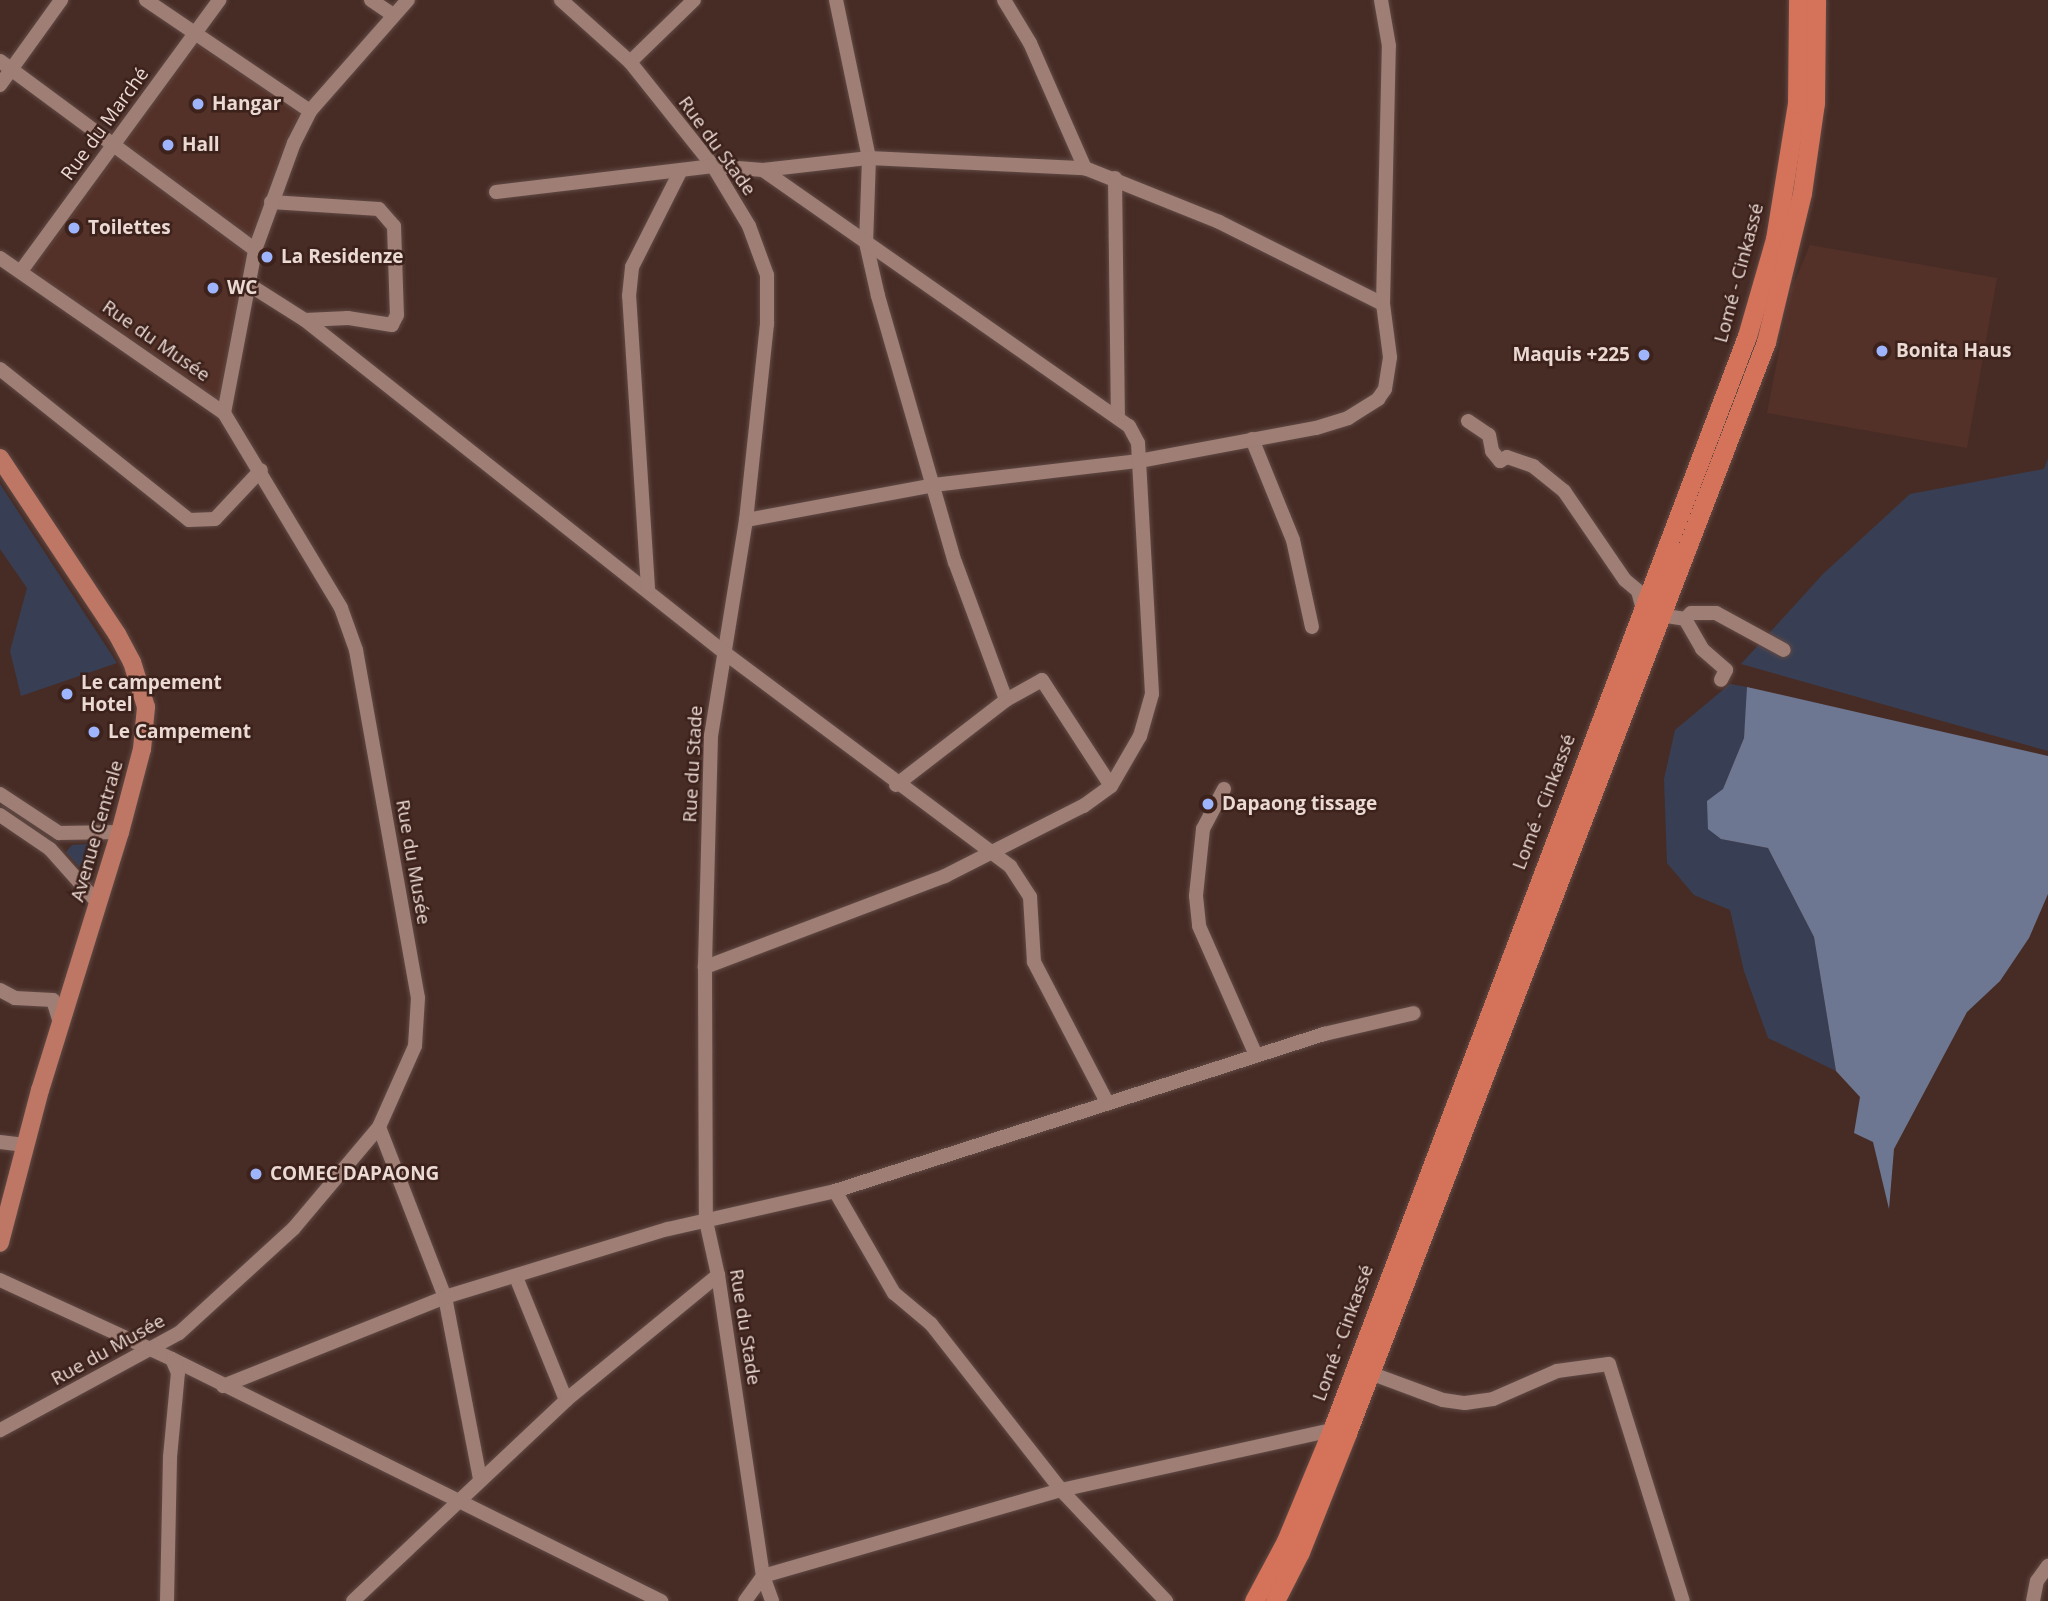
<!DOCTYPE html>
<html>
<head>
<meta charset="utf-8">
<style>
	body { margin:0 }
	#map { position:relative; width:2048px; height:1601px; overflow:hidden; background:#472c25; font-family:"Open Sans",sans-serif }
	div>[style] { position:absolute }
	.built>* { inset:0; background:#543128 }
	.green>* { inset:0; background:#383f55 }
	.water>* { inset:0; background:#6e7792 }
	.roads { filter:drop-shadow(0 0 2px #614a45) drop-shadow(0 0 2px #614a45) }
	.minor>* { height:14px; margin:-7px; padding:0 7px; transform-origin:7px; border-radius:7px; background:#9e7e75 }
	.major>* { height:18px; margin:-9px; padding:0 9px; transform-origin:9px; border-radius:9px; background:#be7765 }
	.highway>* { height:19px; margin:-9.5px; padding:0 9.5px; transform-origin:9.5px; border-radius:9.5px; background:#d4725a }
	.dots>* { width:19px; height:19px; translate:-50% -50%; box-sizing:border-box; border:4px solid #3c221b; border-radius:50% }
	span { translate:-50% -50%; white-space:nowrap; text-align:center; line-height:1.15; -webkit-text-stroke:5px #3c221b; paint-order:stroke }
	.poi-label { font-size:19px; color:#ebd9d4; font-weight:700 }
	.left { translate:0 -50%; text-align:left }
	.right { translate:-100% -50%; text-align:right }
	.street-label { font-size:19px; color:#ebd9d4 }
</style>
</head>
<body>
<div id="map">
	<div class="built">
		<div style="clip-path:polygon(192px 34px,305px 113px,261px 224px,222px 407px,21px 271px)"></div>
		<div style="clip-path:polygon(1810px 245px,1997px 278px,1967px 448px,1767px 413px,1791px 290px)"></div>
	</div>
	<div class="green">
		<div style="clip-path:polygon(2048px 458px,2048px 751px,1741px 664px,1823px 574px,1910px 494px,2044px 469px)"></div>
		<div style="clip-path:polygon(0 484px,117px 663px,21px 696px,10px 651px,27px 588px,0 549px)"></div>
		<div style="clip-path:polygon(1730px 684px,1747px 687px,1747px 702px,1744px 738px,1723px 789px,1721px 839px,1768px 848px,1814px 937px,1836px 1071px,1768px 1038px,1744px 971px,1730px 910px,1694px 895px,1667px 863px,1664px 779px,1675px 730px)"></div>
		<div style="clip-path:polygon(90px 844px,96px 852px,87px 875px,66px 852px,72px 845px)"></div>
	</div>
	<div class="water">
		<div style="clip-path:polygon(1747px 687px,2048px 756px,2048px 894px,2029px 938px,2000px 981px,1967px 1012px,1894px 1149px,1889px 1209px,1873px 1142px,1854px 1133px,1860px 1097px,1836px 1071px,1814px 937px,1768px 848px,1721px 839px,1708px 829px,1707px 801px,1723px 789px,1744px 738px)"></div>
	</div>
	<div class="roads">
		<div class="minor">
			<div style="left:146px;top:0;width:198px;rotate:34.1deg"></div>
			<div style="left:371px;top:0;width:27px;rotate:34deg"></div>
			<div style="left:561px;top:0;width:93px;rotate:41.9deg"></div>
			<div style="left:630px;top:62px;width:133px;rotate:51.4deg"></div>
			<div style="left:713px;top:166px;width:70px;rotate:59deg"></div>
			<div style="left:749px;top:226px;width:52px;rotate:69.8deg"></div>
			<div style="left:767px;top:275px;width:49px;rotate:90deg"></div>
			<div style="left:767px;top:324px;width:197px;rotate:96.1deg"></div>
			<div style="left:746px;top:520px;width:218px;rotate:99.2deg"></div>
			<div style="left:711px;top:735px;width:232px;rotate:91.5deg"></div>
			<div style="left:705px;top:967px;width:254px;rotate:89.8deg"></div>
			<div style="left:706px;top:1221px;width:55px;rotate:77.5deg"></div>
			<div style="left:718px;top:1275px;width:304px;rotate:81.5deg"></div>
			<div style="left:763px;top:1576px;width:27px;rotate:70deg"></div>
			<div style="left:836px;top:0;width:161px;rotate:78.2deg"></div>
			<div style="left:869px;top:158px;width:85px;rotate:92deg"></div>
			<div style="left:866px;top:243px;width:54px;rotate:77.2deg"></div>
			<div style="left:878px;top:296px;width:277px;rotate:73.9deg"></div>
			<div style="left:955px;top:562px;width:147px;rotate:69.7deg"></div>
			<div style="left:1006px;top:700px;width:139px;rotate:142.3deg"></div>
			<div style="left:1004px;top:0;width:50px;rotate:58.8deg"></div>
			<div style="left:1030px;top:43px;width:137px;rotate:66.3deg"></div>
			<div style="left:0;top:61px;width:317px;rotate:36.5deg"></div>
			<div style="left:630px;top:62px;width:89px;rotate:-44.1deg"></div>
			<div style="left:0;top:85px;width:105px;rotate:-54.3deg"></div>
			<div style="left:763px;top:170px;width:107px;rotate:-6.5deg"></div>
			<div style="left:869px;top:158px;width:216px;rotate:2.7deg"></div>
			<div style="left:1085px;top:168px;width:144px;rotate:21.9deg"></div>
			<div style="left:1219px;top:222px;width:183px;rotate:26.6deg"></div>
			<div style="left:1115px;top:178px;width:240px;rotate:89.3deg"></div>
			<div style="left:496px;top:192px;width:219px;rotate:-6.8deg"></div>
			<div style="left:713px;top:166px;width:50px;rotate:4.6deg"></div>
			<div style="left:763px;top:170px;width:447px;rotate:35deg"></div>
			<div style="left:1129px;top:426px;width:19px;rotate:62deg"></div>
			<div style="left:1138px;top:443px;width:251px;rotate:86.8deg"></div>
			<div style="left:1152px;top:694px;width:44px;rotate:105.9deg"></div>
			<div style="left:1140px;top:736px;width:58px;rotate:120.1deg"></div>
			<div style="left:1111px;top:786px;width:34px;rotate:144deg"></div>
			<div style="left:1083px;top:806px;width:155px;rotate:153.1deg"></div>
			<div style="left:945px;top:876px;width:257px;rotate:159.2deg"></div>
			<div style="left:271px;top:202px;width:108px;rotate:3.7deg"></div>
			<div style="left:379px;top:209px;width:23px;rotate:49deg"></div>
			<div style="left:394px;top:226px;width:89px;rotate:88.1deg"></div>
			<div style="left:397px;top:315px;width:11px;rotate:117deg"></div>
			<div style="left:392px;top:325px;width:45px;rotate:-171deg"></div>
			<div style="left:348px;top:318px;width:43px;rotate:177.3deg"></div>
			<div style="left:0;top:258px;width:272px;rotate:34.7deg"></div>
			<div style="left:224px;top:413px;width:227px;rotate:59deg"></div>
			<div style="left:341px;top:608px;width:45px;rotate:70.3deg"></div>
			<div style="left:356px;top:650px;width:353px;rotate:79.9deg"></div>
			<div style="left:418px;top:998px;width:48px;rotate:93.6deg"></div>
			<div style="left:415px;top:1046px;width:89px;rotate:114deg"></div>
			<div style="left:379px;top:1127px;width:133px;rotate:130.1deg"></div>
			<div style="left:293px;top:1229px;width:154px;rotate:137.6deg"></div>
			<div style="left:179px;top:1333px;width:204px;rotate:151.5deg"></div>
			<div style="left:21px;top:271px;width:336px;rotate:-53.8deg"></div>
			<div style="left:248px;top:284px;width:67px;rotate:32.3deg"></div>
			<div style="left:305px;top:320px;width:536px;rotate:38.41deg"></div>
			<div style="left:725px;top:653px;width:356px;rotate:36.8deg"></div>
			<div style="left:1010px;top:866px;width:37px;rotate:57deg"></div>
			<div style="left:1030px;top:897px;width:65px;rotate:86.5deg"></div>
			<div style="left:1034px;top:962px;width:158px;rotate:62.5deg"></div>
			<div style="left:0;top:369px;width:242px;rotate:38.6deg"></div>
			<div style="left:189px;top:520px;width:26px;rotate:-2deg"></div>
			<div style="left:215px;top:519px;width:67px;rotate:-46.8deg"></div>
			<div style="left:224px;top:413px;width:166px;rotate:-79.2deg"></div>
			<div style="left:255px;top:250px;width:114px;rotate:-70deg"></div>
			<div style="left:294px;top:143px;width:36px;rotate:-63deg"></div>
			<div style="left:310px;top:111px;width:148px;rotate:-48.6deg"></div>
			<div style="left:1468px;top:421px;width:25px;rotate:34deg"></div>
			<div style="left:1489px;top:435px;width:16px;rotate:79deg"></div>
			<div style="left:1492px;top:451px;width:13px;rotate:51deg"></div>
			<div style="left:1500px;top:461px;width:8px;rotate:-30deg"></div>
			<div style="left:1507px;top:457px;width:28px;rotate:19deg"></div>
			<div style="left:1533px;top:466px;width:40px;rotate:39deg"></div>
			<div style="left:1564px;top:491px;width:108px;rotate:55.6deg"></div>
			<div style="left:1625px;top:580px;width:17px;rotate:40deg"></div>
			<div style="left:1638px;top:591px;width:20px;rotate:75deg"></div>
			<div style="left:1252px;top:439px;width:109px;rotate:67.9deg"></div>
			<div style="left:1293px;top:540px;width:89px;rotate:77.7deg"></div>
			<div style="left:746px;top:520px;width:191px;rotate:-10.5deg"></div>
			<div style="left:934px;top:485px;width:206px;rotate:-6.7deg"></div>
			<div style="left:1139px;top:461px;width:180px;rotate:-10.6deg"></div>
			<div style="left:1316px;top:428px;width:34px;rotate:-17deg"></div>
			<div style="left:1348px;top:418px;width:36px;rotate:-32deg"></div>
			<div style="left:1378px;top:399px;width:12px;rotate:-55deg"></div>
			<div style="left:1385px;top:389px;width:32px;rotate:-81deg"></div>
			<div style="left:1390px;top:357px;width:53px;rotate:-97.5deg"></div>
			<div style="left:1383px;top:304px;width:258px;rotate:-88.7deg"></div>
			<div style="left:1389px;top:46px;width:47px;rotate:-99.9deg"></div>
			<div style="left:648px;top:588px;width:293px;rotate:-93.7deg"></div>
			<div style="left:629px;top:296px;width:29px;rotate:-84deg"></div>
			<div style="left:632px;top:267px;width:106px;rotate:-63.2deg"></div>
			<div style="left:1660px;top:615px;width:25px;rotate:9deg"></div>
			<div style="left:1685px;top:619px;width:34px;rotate:60deg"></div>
			<div style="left:1702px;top:649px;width:32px;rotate:41deg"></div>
			<div style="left:1726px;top:670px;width:11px;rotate:117deg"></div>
			<div style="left:1685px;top:619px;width:8px;rotate:-45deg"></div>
			<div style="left:1691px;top:613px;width:25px"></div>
			<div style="left:1716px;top:613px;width:77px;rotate:28.6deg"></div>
			<div style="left:1006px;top:700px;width:41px;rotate:-29.1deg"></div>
			<div style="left:1042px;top:680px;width:126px;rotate:56.9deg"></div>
			<div style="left:1224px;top:789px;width:45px;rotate:117.7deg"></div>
			<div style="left:1203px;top:829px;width:67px;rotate:96deg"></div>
			<div style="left:1196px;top:896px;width:30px;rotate:84deg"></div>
			<div style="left:1199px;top:926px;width:141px;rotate:66.2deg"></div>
			<div style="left:0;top:794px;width:71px;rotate:33.5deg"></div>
			<div style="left:59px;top:833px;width:61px;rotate:-0.9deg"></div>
			<div style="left:0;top:815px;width:60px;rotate:34.2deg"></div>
			<div style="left:50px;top:849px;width:72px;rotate:48.4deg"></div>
			<div style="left:0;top:990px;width:17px;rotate:28deg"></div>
			<div style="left:15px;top:998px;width:38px;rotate:3deg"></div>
			<div style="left:53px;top:1000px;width:27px;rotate:73deg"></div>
			<div style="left:379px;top:1127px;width:182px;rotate:68.8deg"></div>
			<div style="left:445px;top:1297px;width:184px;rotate:79.1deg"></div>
			<div style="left:0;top:1142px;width:23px;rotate:7deg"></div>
			<div style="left:835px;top:1191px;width:118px;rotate:60deg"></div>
			<div style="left:894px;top:1293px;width:48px;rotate:40deg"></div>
			<div style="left:931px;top:1324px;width:211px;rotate:51.9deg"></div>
			<div style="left:1061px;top:1490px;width:153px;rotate:46.6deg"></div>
			<div style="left:516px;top:1277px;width:133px;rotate:67.9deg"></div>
			<div style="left:0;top:1280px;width:189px;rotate:24.7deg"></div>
			<div style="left:172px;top:1359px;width:546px;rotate:26.33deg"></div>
			<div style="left:1370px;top:1373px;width:78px;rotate:20.3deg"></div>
			<div style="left:1443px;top:1400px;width:22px;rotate:8deg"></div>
			<div style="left:1465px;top:1403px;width:28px;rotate:-8deg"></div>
			<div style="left:1493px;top:1399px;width:70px;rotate:-23.6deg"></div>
			<div style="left:1557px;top:1371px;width:52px;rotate:-7.7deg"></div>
			<div style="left:1609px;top:1364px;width:248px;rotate:72.7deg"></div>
			<div style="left:223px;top:1386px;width:239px;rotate:-21.8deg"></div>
			<div style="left:445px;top:1297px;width:233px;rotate:-17deg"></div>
			<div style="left:668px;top:1229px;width:171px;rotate:-12.8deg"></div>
			<div style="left:835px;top:1191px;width:514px;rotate:-17.8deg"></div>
			<div style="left:1324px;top:1034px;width:92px;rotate:-13.1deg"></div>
			<div style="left:167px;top:1601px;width:144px;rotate:-88.8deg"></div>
			<div style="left:170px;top:1457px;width:84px;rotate:-84.6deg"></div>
			<div style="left:178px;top:1373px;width:15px;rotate:-113deg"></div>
			<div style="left:353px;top:1601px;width:293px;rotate:-43.3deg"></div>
			<div style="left:566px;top:1400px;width:197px;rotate:-39.4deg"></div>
			<div style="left:745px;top:1601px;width:31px;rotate:-54deg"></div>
			<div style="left:763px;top:1576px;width:310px;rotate:-16.1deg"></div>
			<div style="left:1061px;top:1490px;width:278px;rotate:-12.5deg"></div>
			<div style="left:2033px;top:1601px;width:20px;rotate:-79deg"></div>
			<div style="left:2037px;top:1581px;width:19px;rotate:-54deg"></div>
		</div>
		<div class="major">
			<div style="left:0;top:458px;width:211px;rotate:56.4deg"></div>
			<div style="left:117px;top:634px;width:32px;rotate:62deg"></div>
			<div style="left:132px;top:662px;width:47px;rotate:72.7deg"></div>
			<div style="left:146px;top:707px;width:42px;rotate:95.4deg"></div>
			<div style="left:142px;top:749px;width:86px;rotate:104.8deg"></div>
			<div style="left:120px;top:832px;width:270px;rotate:107.2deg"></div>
			<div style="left:40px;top:1090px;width:158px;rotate:104.7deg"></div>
		</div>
		<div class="highway">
			<div style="left:1254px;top:1601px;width:68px;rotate:-61.9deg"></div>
			<div style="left:1286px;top:1541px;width:120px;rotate:-67.5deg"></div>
			<div style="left:1332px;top:1430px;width:1170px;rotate:-69.23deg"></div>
			<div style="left:1747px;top:336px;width:101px;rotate:-73.9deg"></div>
			<div style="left:1775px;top:239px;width:138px;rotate:-80.8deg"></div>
			<div style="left:1797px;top:103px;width:103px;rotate:-89.4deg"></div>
			<div style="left:1275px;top:1601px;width:55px;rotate:-63deg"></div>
			<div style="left:1300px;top:1552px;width:128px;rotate:-68.4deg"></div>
			<div style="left:1347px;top:1433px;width:1169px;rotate:-68.99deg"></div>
			<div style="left:1766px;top:342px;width:153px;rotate:-76.4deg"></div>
			<div style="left:1802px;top:193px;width:91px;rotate:-81.8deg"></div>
			<div style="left:1815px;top:103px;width:103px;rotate:-89.4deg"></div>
		</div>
	</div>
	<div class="dots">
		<div style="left:198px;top:104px;background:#9eb4fd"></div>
		<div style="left:168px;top:145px;background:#9eb4fd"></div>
		<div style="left:74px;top:228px;background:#9eb4fd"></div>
		<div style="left:267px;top:257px;background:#9eb4fd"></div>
		<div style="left:213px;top:288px;background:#9eb4fd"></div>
		<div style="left:1882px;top:351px;background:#9eb4fd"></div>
		<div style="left:1644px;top:355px;background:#9eb4fd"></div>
		<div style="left:67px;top:694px;background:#9eb4fd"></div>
		<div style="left:94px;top:732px;background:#9eb4fd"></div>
		<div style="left:1208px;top:804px;background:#9eb4fd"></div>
		<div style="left:256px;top:1174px;background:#9eb4fd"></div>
	</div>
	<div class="poi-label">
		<span class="left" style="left:212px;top:104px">Hangar</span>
		<span class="left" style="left:182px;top:145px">Hall</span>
		<span class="left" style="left:88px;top:228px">Toilettes</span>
		<span class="left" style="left:281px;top:257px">La Residenze</span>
		<span class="left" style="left:227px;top:288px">WC</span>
		<span class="left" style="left:1896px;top:351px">Bonita Haus</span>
		<span class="right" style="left:1630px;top:355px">Maquis +225</span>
		<span class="left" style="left:81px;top:694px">Le campement<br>Hotel</span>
		<span class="left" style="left:108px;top:732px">Le Campement</span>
		<span class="left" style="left:1222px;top:804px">Dapaong tissage</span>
		<span class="left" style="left:270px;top:1174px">COMEC DAPAONG</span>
	</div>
	<div class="street-label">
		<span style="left:105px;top:124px;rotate:-54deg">Rue du Marché</span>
		<span style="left:717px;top:146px;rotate:54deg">Rue du Stade</span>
		<span style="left:1739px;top:273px;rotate:-75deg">Lomé - Cinkassé</span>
		<span style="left:156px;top:341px;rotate:35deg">Rue du Musée</span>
		<span style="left:693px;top:764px;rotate:-87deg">Rue du Stade</span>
		<span style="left:1544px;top:802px;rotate:-69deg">Lomé - Cinkassé</span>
		<span style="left:97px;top:831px;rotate:-74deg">Avenue Centrale</span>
		<span style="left:413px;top:862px;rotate:80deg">Rue du Musée</span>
		<span style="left:745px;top:1327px;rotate:81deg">Rue du Stade</span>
		<span style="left:1343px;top:1333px;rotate:-70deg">Lomé - Cinkassé</span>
		<span style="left:108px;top:1350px;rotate:-29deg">Rue du Musée</span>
	</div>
</div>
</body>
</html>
